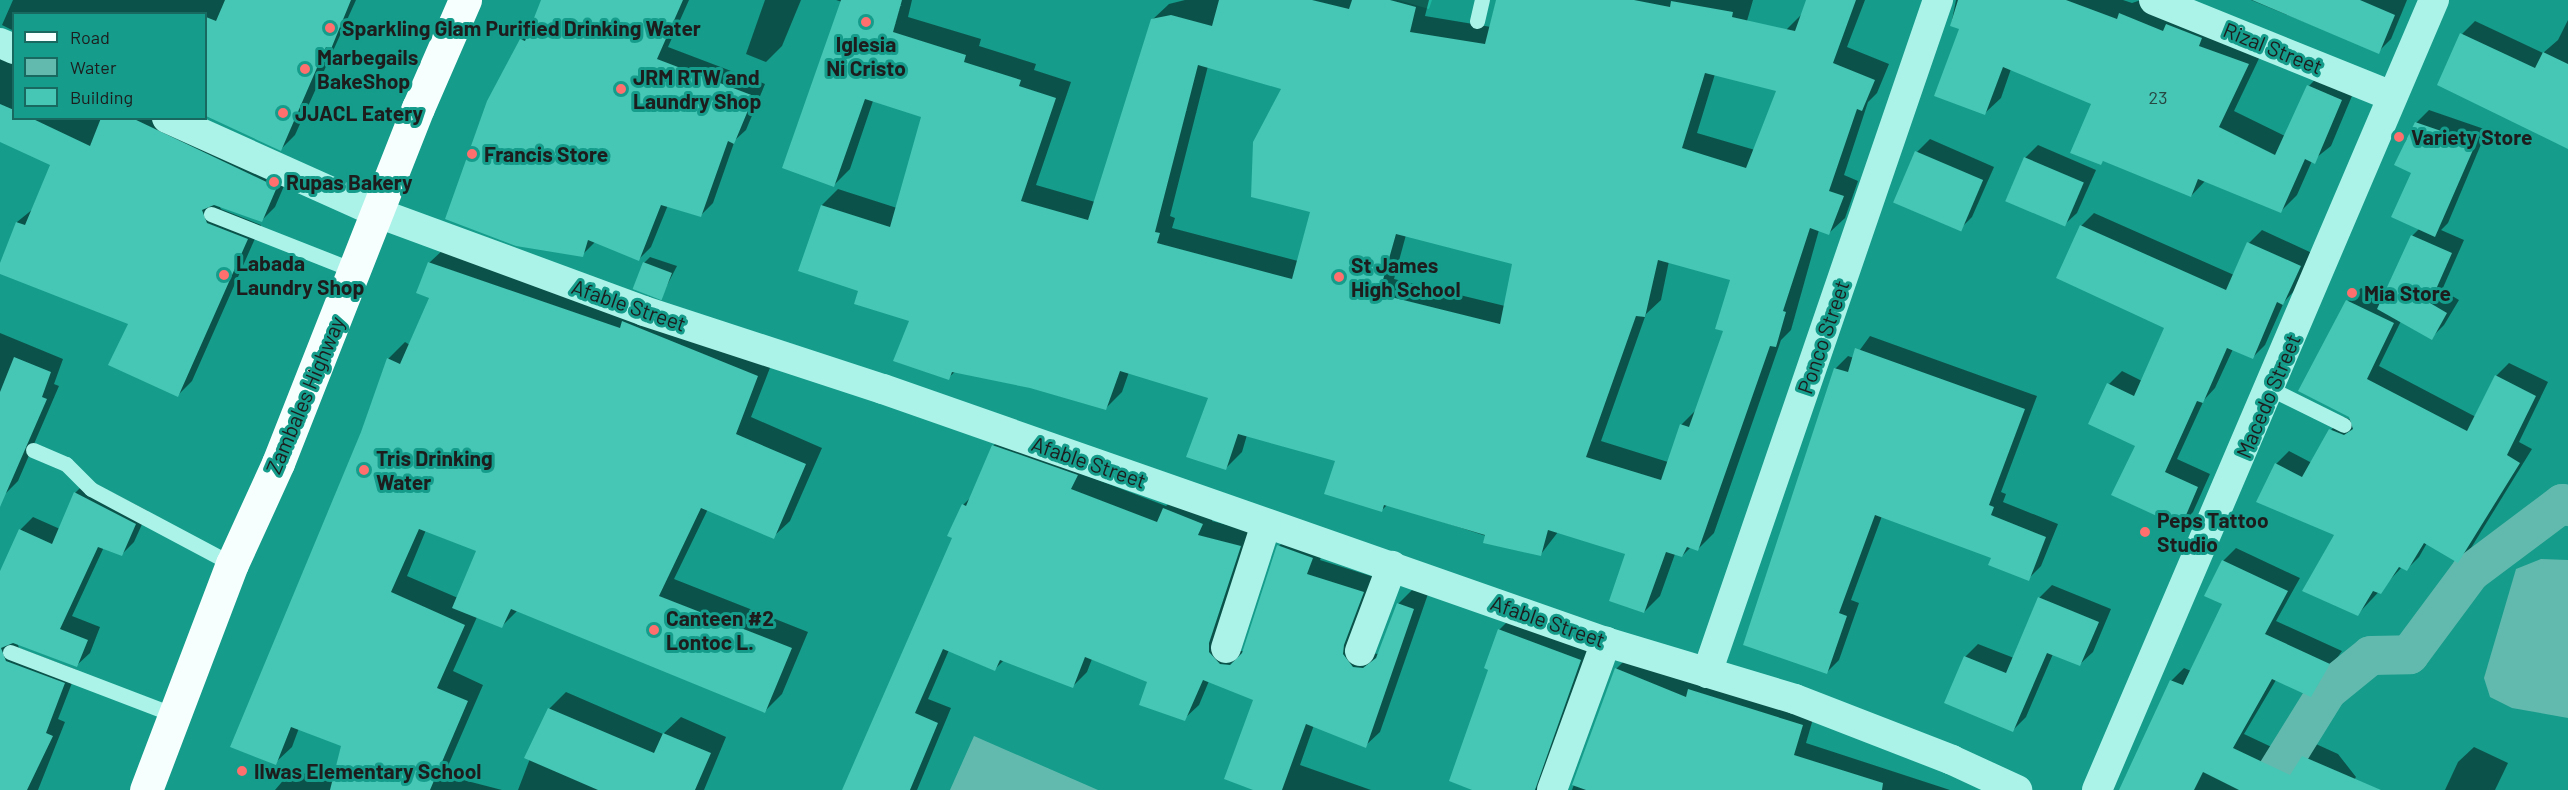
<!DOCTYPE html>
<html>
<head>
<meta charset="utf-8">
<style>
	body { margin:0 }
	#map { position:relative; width:2568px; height:790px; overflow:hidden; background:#159c8b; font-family:Barlow,sans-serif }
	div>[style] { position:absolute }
	.green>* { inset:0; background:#1db6a0 }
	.water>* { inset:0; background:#62baae }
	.shadow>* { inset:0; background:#0007 }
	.canal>* { height:39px; margin:-19.5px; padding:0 19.5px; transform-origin:19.5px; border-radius:19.5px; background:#62baae }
	.building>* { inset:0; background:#46c6b4; transform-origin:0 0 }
	.lane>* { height:15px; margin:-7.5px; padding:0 7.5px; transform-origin:7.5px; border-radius:7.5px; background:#abf3e9 }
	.street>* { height:30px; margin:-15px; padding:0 15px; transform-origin:15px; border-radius:15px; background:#abf3e9 }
	.primary>* { height:33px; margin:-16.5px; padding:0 16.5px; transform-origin:16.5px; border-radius:16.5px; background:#f7fffe }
	.dots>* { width:16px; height:16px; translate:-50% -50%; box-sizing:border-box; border:3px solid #159c8b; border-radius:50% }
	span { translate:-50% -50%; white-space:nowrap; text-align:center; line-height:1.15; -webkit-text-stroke:6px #159c8b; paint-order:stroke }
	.number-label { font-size:18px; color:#274743 }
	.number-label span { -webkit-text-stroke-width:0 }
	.poi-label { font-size:21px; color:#1d1d1d; font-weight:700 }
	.left { translate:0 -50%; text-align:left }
	.street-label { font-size:21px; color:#1d1d1d }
	.legend { position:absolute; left:12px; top:12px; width:195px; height:108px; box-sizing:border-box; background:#159c8b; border:2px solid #18695f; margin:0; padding:8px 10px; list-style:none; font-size:18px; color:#1d1d1d }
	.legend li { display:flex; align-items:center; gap:12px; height:30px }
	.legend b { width:30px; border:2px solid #18695f }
</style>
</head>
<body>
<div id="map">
	<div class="green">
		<div style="clip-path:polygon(1398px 0,1432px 0,1429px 9px)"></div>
	</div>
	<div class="water">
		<div style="clip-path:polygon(2541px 559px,2568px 560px,2568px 718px,2512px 708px,2490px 697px,2484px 678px,2516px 569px)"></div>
		<div style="clip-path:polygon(974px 736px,1098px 790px,950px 790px)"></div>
	</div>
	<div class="shadow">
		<div style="clip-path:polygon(13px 0,356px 0,295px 135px,281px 149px,206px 115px,206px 14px,14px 14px,14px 31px,2px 25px)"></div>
		<div style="clip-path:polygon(543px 0,689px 0,668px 47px,765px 84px,746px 130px,735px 140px,713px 203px,701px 215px,668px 205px,651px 247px,639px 259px,595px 242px,582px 255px,522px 40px,530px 31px)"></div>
		<div style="clip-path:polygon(765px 0,801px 0,782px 46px,766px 62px,746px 54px)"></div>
		<div style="clip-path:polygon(evenodd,836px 0,912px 0,908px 17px,981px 39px,979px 46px,1036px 64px,1034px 70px,1071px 82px,1036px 185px,1095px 202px,1152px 20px,1169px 4px,1185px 0,1429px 0,1425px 16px,1491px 27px,1498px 0,1753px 0,1736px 59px,1715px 74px,1697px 133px,1755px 150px,1778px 90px,1786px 30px,1802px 14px,1807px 0,1865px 0,1847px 47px,1889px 64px,1877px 93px,1868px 102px,1844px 175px,1858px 181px,1845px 218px,1829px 233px,1819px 230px,1791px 330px,1781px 340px,1714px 533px,1698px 549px,1691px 547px,1682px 556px,1675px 554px,1660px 596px,1644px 612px,1627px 554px,1558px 532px,1541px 554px,1388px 504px,1382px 510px,1337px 460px,1247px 435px,1242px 452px,1226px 468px,1210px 397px,1129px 372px,1122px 392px,1106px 408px,1031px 386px,956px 371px,948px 378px,911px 320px,860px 290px,822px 205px,838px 189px,897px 208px,923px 116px,873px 101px,850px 169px,834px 185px,842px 2px,836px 0,1208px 66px,1283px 88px,1312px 211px,1298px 261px,1172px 228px,1175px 218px,1170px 216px,1208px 66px,836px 0,1406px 235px,1514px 263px,1505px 306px,1394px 279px,1406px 235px,836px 0,1669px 261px,1732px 279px,1725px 330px,1697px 409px,1681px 425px,1668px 462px,1601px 441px,1646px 314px,1661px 300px,1669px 261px)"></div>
		<div style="clip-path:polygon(1956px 0,2123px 0,2132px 3px,2141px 0,2264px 48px,2234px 111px,2285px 136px,2309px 86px,2324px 70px,2357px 84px,2331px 146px,2312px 161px,2297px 195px,2281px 211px,2206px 180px,2191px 196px,2104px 160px,2100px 164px,2093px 104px,2011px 69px,2001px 98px,1985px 113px,1961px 28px,1951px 25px)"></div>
		<div style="clip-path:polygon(2251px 0,2407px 0,2391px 39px,2378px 52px)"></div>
		<div style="clip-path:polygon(2568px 20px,2568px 137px,2462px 34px,2475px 21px,2543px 53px,2558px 40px)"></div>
		<div style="clip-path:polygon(0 38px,14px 47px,14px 118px,172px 118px,290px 172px,275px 207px,261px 221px,219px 205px,221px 209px,261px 225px,192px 381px,178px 395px,130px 323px,0 272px,17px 222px,33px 209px,52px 165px,0 141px)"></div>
		<div style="clip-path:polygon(2429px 110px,2487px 130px,2448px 223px,2441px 230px,2464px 240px,2442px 290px,2459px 300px,2444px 325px,2431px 338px,2401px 321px,2379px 366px,2476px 417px,2496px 376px,2509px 363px,2548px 382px,2519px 442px,2532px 449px,2471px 548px,2458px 561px,2427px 543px,2419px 557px,2406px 570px,2402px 567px,2357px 615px,2336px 534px,2276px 464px,2289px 451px,2312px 463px,2331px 430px,2344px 417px,2351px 420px,2348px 301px,2361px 288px,2383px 299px,2412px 236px,2420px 228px,2413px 173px,2416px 123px)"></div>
		<div style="clip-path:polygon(1930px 139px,1994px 167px,1972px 217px,1959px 230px,1895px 202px,1917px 152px)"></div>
		<div style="clip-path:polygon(2038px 145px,2096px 170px,2077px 213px,2064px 225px,2025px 158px)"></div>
		<div style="clip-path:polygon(2094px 213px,2234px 275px,2249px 243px,2262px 230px,2312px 253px,2295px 290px,2284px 302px,2265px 345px,2252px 358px,2233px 349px,2215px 388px,2204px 400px,2177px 459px,2210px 474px,2193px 512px,2180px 525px,2109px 384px,2122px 371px,2142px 381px,2166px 327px,2081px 226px)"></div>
		<div style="clip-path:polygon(evenodd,446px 247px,773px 360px,751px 417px,822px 448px,790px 521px,773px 537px,708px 509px,674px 579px,808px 632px,782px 694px,765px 711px,518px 610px,502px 626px,477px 617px,453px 671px,483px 685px,444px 775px,502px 790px,275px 790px,292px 770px,333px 782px,343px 745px,299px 728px,292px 747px,275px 763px,362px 432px,388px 359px,405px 342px,410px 345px,431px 297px,429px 263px,446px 247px,426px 530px,478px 550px,458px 598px,407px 576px,426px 530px)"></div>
		<div style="clip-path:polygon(650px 257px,677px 266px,661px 297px,644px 263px)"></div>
		<div style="clip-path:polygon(0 333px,63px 359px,54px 384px,59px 386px,18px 481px,5px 494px,0 492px)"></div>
		<div style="clip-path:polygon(1870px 336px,2037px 396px,2001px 492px,2006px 494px,2003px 502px,2058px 524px,2041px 566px,2028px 579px,1993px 557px,1882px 516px,1851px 600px,1859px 603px,1839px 660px,1826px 673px,1835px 369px,1848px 356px,1854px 358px)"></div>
		<div style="clip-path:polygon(1007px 432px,1085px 475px,1166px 506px,1178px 494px,1216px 509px,1212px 521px,1254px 532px,1235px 651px,1245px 651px,1279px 546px,1293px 532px,1326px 544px,1320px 560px,1377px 578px,1368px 653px,1379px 654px,1398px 604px,1412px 590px,1428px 594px,1380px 732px,1365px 746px,1314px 725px,1300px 765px,1371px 790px,1258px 790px,1255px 699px,1209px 681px,1199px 705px,1184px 719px,1149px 681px,1092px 659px,1087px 672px,1073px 686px,1004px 660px,994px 670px,949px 650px,928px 699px,951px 708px,917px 790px,845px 790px,954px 537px,963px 505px,972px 496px,993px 446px)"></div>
		<div style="clip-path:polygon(88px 480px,148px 511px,134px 542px,121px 555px,104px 547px,72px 616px,100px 627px,90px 653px,77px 665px,17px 642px,19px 648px,77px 670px,58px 719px,65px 722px,38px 790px,0 790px,0 575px,20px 530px,33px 517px,60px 529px,75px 493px)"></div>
		<div style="clip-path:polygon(2236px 548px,2300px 578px,2276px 621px,2342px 651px,2311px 695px,2276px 680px,2244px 734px,2301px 761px,2316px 744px,2338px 754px,2356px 777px,2347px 790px,2121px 790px,2171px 681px,2184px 668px,2191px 671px,2224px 603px,2223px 561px)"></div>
		<div style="clip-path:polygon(2052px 585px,2111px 609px,2093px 652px,2080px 664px,2053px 654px,2026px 717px,2013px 730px,1946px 703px,1965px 657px,1978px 644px,2014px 658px,2039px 598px)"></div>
		<div style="clip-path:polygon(1512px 617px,1593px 647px,1556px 790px,1476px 790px,1490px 669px,1499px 630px)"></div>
		<div style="clip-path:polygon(1629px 656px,1815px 712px,1806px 743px,1950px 790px,1572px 790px,1616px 669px)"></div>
		<div style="clip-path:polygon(566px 692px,663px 734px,681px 717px,726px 737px,704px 790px,518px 790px,549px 709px)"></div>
		<div style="clip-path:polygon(2474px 747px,2508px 763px,2495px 790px,2445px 790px,2458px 762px)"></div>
	</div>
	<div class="canal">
		<div style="left:2265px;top:790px;width:118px;rotate:-58.2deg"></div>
		<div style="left:2327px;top:690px;width:55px;rotate:-39.1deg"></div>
		<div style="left:2370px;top:655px;width:39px;rotate:-1deg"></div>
		<div style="left:2409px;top:654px;width:102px;rotate:-53.4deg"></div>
		<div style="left:2470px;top:572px;width:115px;rotate:-36.9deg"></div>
		<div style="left:2562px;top:503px;width:7px;rotate:27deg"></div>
	</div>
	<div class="building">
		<div style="clip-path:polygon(225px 0,351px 0,331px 49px,326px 47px,281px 151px,206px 116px,206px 17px,216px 21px)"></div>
		<div style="clip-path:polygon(541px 0,683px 0,657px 59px,754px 96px,734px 144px,728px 141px,701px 217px,661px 205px,639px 261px,588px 240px,583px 257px,516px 246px,445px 219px,487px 101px,520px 39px,525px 41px)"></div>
		<div style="clip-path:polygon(evenodd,841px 0,902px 0,893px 32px,966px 55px,964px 62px,1021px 80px,1019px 86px,1056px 98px,1021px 201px,1088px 220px,1151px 19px,1171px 15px,1212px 26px,1219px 0,1312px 0,1349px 9px,1352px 0,1390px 0,1416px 7px,1410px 32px,1485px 44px,1496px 0,1634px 0,1670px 7px,1671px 1px,1733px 12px,1732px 17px,1795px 31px,1806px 0,1856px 0,1833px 63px,1875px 80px,1862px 111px,1857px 109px,1829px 191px,1844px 196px,1829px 235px,1810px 228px,1783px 311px,1786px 312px,1776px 347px,1770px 346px,1698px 551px,1687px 547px,1682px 557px,1666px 552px,1644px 613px,1609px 601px,1625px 554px,1548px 530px,1541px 556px,1483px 543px,1485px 535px,1384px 505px,1382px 512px,1324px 494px,1335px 461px,1238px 434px,1226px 470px,1186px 457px,1208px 398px,1120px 371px,1106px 410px,1030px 388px,952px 372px,949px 380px,893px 361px,909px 321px,854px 304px,858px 291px,798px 271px,821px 205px,890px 227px,921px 117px,865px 99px,834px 187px,782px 168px,841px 0,1198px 65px,1281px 89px,1253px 142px,1251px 197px,1310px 212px,1292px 279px,1157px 243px,1160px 233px,1155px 232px,1198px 65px,841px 0,1705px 73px,1776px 91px,1746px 168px,1682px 148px,1705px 73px,841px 0,1396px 234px,1512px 264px,1500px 324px,1379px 294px,1396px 234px,841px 0,1658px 260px,1730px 280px,1715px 329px,1723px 331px,1689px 427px,1680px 424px,1661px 480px,1586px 457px,1636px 316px,1645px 317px,1658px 260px)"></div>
		<div style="clip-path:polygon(1958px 0,2066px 0,2117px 19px,2119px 13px,2163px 31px,2166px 24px,2202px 38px,2199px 46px,2249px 64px,2219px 127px,2275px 155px,2307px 85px,2342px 100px,2315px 164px,2305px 159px,2281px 213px,2198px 179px,2191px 197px,2103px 161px,2101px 165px,2070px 153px,2091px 104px,2003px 67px,1985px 115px,1934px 96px,1959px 29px,1950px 26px)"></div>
		<div style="clip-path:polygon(2252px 0,2360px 0,2395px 15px,2379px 54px)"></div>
		<div style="clip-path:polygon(2460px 33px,2535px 68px,2543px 52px,2568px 64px,2568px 149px,2437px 85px)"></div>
		<div style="clip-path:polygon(0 104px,14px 110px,14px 118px,31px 118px,90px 146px,101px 118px,132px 118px,277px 187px,262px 222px,214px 205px,202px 210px,207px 223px,248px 239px,178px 397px,108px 365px,128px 324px,0 274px,0 263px,16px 222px,25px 225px,50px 165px,0 142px)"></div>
		<div style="clip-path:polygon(2415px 122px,2476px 143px,2435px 237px,2391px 217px,2411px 173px,2394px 165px)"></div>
		<div style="left:1915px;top:151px;width:74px;height:56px;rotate:23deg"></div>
		<div style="left:2024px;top:157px;width:65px;height:48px;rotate:23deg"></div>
		<div style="clip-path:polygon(2080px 225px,2226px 290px,2247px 242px,2301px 266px,2283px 305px,2277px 302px,2253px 359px,2227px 348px,2203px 403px,2197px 401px,2165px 472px,2198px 487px,2181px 527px,2111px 495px,2135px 446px,2088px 424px,2107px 383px,2134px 396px,2164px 328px,2056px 278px)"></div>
		<div style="clip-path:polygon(2411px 235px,2452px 253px,2430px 303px,2447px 313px,2432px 340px,2377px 309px)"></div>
		<div style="clip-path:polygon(428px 262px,620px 328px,622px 321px,758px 376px,736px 434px,806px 464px,774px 539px,701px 508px,659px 596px,792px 648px,765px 713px,511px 609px,502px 628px,452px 608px,476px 551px,419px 529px,391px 592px,465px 625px,437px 688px,468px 701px,430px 790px,330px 790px,341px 746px,291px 727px,276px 765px,230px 747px,361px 432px,387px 358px,400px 364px,429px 298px,416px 293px)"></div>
		<div style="left:643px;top:262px;width:31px;height:29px;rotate:21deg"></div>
		<div style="clip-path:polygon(2346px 300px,2394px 323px,2367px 379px,2467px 431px,2495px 375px,2536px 396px,2507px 455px,2520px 463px,2458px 563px,2424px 543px,2407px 571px,2399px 567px,2381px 594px,2373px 591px,2358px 616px,2302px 591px,2334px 535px,2256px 502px,2275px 463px,2302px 477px,2329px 429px,2344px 435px,2353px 429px,2349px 417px,2298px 391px)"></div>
		<div style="clip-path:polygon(1855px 348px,2025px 409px,1989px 505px,1994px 507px,1991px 515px,2046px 537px,2029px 581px,1988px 565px,1991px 558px,1875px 515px,1839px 613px,1847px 616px,1827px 674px,1743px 645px,1834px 368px,1848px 372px)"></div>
		<div style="clip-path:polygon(14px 357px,51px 372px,42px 397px,47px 399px,0 507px,0 392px)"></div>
		<div style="clip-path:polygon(992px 445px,1078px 475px,1071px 489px,1157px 522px,1163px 508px,1203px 524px,1198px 535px,1241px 546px,1209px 643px,1209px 652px,1220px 664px,1230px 665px,1242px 653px,1277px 545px,1313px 558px,1307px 574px,1364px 592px,1344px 645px,1343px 654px,1353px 667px,1363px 668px,1376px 658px,1397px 603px,1414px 609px,1366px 748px,1306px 724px,1282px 790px,1253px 790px,1224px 779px,1253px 700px,1203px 680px,1185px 721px,1139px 705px,1147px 682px,1085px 657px,1073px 688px,1000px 660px,995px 671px,943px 649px,915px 713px,938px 723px,910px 790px,842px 790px,952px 538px,947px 536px,962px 504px,966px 506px)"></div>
		<div style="clip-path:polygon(74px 492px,136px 524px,122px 556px,98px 547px,60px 629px,88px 640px,77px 667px,13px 643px,1px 648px,6px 661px,65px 683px,46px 733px,53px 736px,27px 790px,0 790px,0 571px,19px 529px,52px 544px)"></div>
		<div style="clip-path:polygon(2222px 560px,2288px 591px,2265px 634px,2330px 664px,2311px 697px,2272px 679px,2233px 748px,2290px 775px,2302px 756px,2381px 790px,2239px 790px,2203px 772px,2194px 790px,2119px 790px,2170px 680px,2183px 685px,2222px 604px,2204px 596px)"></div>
		<div style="clip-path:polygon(2038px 597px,2099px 622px,2080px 666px,2047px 653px,2013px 732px,1944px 703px,1964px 656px,2006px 673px)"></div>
		<div style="clip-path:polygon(1498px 629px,1581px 660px,1535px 790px,1472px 790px,1449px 781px,1488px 670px,1484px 668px)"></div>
		<div style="clip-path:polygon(1615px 668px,1686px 697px,1688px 689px,1803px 725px,1794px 755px,1883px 783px,1882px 790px,1586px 790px,1572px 785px)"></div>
		<div style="clip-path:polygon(548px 708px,654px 753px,663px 733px,711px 753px,695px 790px,598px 790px,524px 758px)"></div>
	</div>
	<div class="lane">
		<div style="left:1477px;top:21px;width:22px;rotate:-77deg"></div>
		<div style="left:211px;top:214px;width:156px;rotate:21.5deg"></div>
		<div style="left:2271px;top:389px;width:81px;rotate:26.3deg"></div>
		<div style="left:33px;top:450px;width:36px;rotate:23deg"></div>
		<div style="left:66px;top:464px;width:35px;rotate:45deg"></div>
		<div style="left:91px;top:489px;width:160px;rotate:28deg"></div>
		<div style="left:10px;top:652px;width:177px;rotate:20.9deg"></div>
	</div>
	<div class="street">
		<div style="left:2154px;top:0;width:257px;rotate:22deg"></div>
		<div style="left:0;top:43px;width:15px;rotate:23deg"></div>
		<div style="left:167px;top:118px;width:231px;rotate:24.2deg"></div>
		<div style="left:378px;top:213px;width:283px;rotate:20.2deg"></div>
		<div style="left:644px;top:311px;width:251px;rotate:18.1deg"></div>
		<div style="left:883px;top:389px;width:766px;rotate:19.29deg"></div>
		<div style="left:1606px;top:642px;width:197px;rotate:16.8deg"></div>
		<div style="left:1795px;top:699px;width:168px;rotate:21.2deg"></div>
		<div style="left:1952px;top:760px;width:72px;rotate:24.8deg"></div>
		<div style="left:1226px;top:648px;width:130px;rotate:-72.1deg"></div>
		<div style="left:1360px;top:651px;width:91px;rotate:-69.4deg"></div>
		<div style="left:1707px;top:673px;width:712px;rotate:-71.06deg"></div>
		<div style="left:1552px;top:790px;width:158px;rotate:-70deg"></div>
		<div style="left:2097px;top:790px;width:859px;rotate:-66.9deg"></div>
	</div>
	<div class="primary">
		<div style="left:146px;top:790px;width:242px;rotate:-69.2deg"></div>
		<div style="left:232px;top:564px;width:111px;rotate:-65.5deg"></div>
		<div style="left:278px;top:463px;width:382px;rotate:-68.5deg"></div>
		<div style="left:418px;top:108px;width:118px;rotate:-66.5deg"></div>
	</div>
	<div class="dots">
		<div style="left:866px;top:22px;background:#ff6f6d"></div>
		<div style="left:330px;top:28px;background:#ff6f6d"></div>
		<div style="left:305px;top:69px;background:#ff6f6d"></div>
		<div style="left:621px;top:89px;background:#ff6f6d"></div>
		<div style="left:283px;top:113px;background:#ff6f6d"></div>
		<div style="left:2399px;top:137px;background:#ff6f6d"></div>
		<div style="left:472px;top:154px;background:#ff6f6d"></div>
		<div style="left:274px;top:182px;background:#ff6f6d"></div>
		<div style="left:224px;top:275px;background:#ff6f6d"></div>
		<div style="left:1339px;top:277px;background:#ff6f6d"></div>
		<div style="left:2352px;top:293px;background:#ff6f6d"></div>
		<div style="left:364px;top:470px;background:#ff6f6d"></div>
		<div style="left:2145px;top:532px;background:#ff6f6d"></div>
		<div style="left:654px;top:630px;background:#ff6f6d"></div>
		<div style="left:242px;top:771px;background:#ff6f6d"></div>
	</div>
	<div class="number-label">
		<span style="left:2158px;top:97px">23</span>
	</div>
	<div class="poi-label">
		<span class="left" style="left:342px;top:28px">Sparkling Glam Purified Drinking Water</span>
		<span style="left:866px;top:56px">Iglesia<br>Ni Cristo</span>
		<span class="left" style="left:317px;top:69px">Marbegails<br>BakeShop</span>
		<span class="left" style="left:633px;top:89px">JRM RTW and<br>Laundry Shop</span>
		<span class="left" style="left:295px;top:113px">JJACL Eatery</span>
		<span class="left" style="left:2411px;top:137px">Variety Store</span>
		<span class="left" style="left:484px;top:154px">Francis Store</span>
		<span class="left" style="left:286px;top:182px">Rupas Bakery</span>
		<span class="left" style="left:236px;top:275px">Labada<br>Laundry Shop</span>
		<span class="left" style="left:1351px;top:277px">St James<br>High School</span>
		<span class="left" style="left:2364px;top:293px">Mia Store</span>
		<span class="left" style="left:376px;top:470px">Tris Drinking<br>Water</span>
		<span class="left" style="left:2157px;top:532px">Peps Tattoo<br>Studio</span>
		<span class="left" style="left:666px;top:630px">Canteen #2<br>Lontoc L.</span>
		<span class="left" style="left:254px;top:771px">Ilwas Elementary School</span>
	</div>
	<div class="street-label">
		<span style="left:2273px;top:48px;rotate:22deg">Rizal Street</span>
		<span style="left:629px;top:305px;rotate:19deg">Afable Street</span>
		<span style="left:1823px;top:337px;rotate:-71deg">Ponco Street</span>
		<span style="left:305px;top:395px;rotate:-67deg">Zambales Highway</span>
		<span style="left:2268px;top:396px;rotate:-67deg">Macedo Street</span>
		<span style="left:1089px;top:462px;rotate:19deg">Afable Street</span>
		<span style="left:1548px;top:621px;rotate:19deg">Afable Street</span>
	</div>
	<ul class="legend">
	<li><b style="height:8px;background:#f7fffe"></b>Road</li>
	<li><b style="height:16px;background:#62baae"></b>Water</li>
	<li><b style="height:16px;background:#46c6b4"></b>Building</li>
	</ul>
</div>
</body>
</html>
